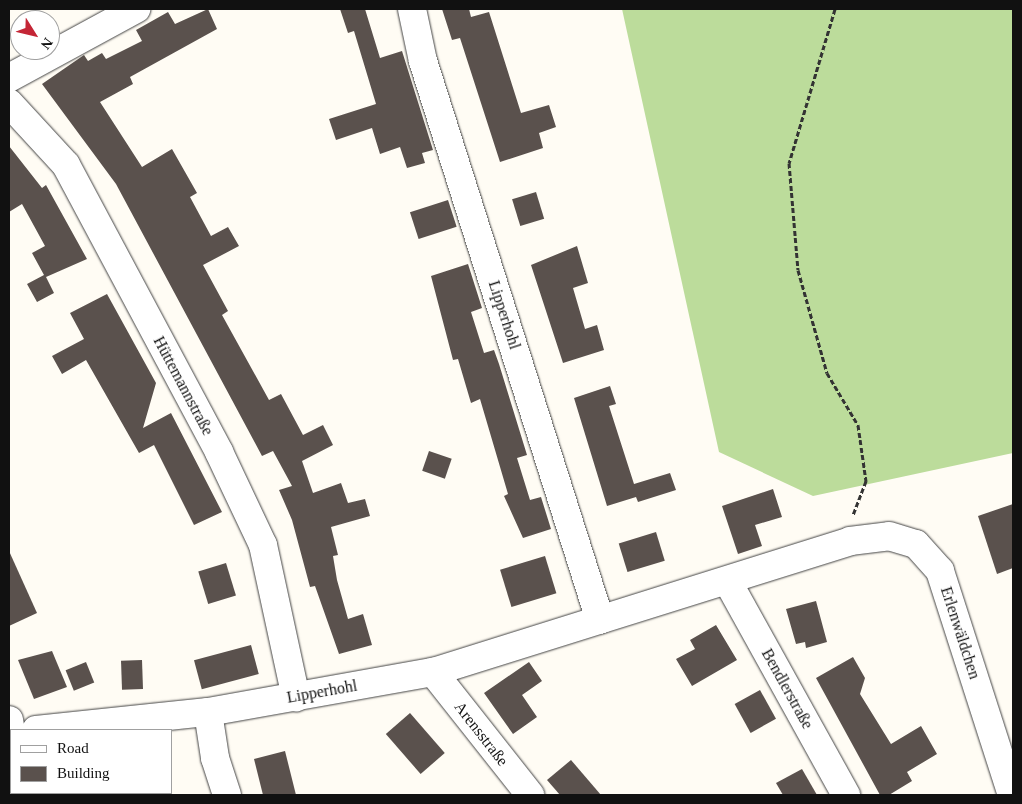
<!DOCTYPE html>
<html>
<head>
<meta charset="utf-8">
<style>
	body { margin:0 }
	#map { position:relative; width:1022px; height:804px; overflow:hidden; background:#fffcf4; font-family:"Times New Roman",serif }
	div>[style] { position:absolute }
	.forest>* { inset:0; background:#bcdc9b }
	.building>* { inset:0; background:#5a514d; transform-origin:0 0 }
	.path>* { height:3px; margin-top:-1.5px; transform-origin:0; background:repeating-linear-gradient(90deg,#333 0 5px,transparent 0 7.5px) }
	.roads { filter:drop-shadow(0 0 1px #444) drop-shadow(0 0 1px #444) }
	.minor>* { height:28px; margin:-14px; padding:0 14px; transform-origin:14px; border-radius:14px; background:#fff }
	span { translate:-50% -50%; white-space:nowrap; text-align:center; line-height:1.15; -webkit-text-stroke:5px #fff; paint-order:stroke }
	.street-label { font-size:16px; color:#111 }
	.frame { position:absolute; inset:0; border:10px solid #111; pointer-events:none }
	.legend { position:absolute; left:10px; top:729px; width:162px; height:65px; box-sizing:border-box; background:#fff; border:1px solid #a0a0a0; margin:0; padding:6px 9px; list-style:none; font-size:15px; color:#111 }
	.legend li { display:flex; align-items:center; gap:10px; height:25px }
	.legend b { width:25px; border:1px solid #a0a0a0 }
	.north { position:absolute; left:10px; top:10px; width:50px; height:50px; box-sizing:border-box; background:#fff; border:1px solid #a0a0a0; border-radius:50%; rotate:126deg; font-size:14px; font-weight:700; line-height:20px; text-align:center; color:#111 }
	.north::after { content:''; display:block; margin:auto; width:18px; height:22px; background:#c42636; clip-path:polygon(50% 0,100% 100%,50% 72%,0 100%) }
</style>
</head>
<body>
<div id="map">
	<div class="forest">
		<div style="clip-path:polygon(622px 9px,1013px 9px,1013px 453px,813px 496px,719px 452px)"></div>
	</div>
	<div class="building">
		<div style="clip-path:polygon(208px 9px,217px 29px,130px 77px,133px 84px,100px 102px,142px 167px,172px 149px,197px 193px,190px 197px,211px 236px,228px 227px,239px 246px,203px 265px,228px 311px,222px 315px,269px 400px,281px 394px,303px 435px,323px 425px,333px 445px,302px 461px,313px 493px,341px 483px,348px 503px,365px 499px,370px 516px,331px 527px,338px 555px,333px 556px,337px 580px,348px 619px,363px 614px,372px 645px,339px 654px,315px 586px,310px 587px,292px 520px,279px 490px,292px 486px,273px 451px,262px 456px,116px 184px,42px 84px,84px 55px,88px 61px,102px 53px,106px 59px,142px 41px,136px 30px,168px 12px,175px 24px)"></div>
		<div style="clip-path:polygon(340px 9px,365px 9px,380px 58px,402px 51px,433px 150px,422px 153px,425px 163px,407px 168px,400px 147px,380px 154px,372px 128px,336px 140px,329px 119px,376px 104px,354px 31px,348px 33px)"></div>
		<div style="clip-path:polygon(442px 9px,469px 9px,471px 17px,489px 12px,521px 113px,549px 105px,556px 127px,539px 133px,543px 148px,500px 162px,460px 38px,452px 40px)"></div>
		<div style="clip-path:polygon(9px 146px,42px 188px,46px 185px,87px 259px,46px 277px,54px 293px,37px 302px,27px 284px,44px 275px,32px 253px,45px 246px,22px 204px,9px 212px)"></div>
		<div style="left:536px;top:192px;width:28px;height:25px;rotate:73deg"></div>
		<div style="left:448px;top:200px;width:28px;height:40px;rotate:72deg"></div>
		<div style="clip-path:polygon(577px 246px,588px 283px,573px 288px,585px 329px,597px 325px,604px 350px,563px 363px,531px 265px)"></div>
		<div style="clip-path:polygon(468px 264px,482px 308px,471px 312px,484px 353px,494px 350px,499px 364px,527px 455px,517px 458px,530px 500px,541px 497px,551px 529px,523px 538px,504px 496px,508px 494px,480px 399px,471px 403px,458px 359px,453px 360px,431px 276px)"></div>
		<div style="clip-path:polygon(107px 294px,156px 383px,143px 428px,171px 413px,222px 512px,194px 525px,154px 445px,139px 453px,86px 360px,62px 374px,52px 356px,84px 339px,70px 313px)"></div>
		<div style="clip-path:polygon(610px 386px,616px 404px,609px 406px,634px 484px,670px 473px,676px 490px,638px 502px,636px 497px,607px 506px,574px 398px)"></div>
		<div style="left:429px;top:451px;width:24px;height:21px;rotate:19deg"></div>
		<div style="clip-path:polygon(773px 489px,782px 517px,755px 525px,762px 546px,738px 554px,722px 506px)"></div>
		<div style="clip-path:polygon(1013px 504px,1013px 568px,997px 574px,978px 516px)"></div>
		<div style="left:656px;top:532px;width:30px;height:39px;rotate:73deg"></div>
		<div style="clip-path:polygon(9px 551px,37px 613px,9px 626px)"></div>
		<div style="left:545px;top:556px;width:39px;height:47px;rotate:73deg"></div>
		<div style="left:226px;top:563px;width:34px;height:29px;rotate:73deg"></div>
		<div style="clip-path:polygon(816px 601px,827px 642px,806px 648px,805px 642px,796px 644px,786px 609px)"></div>
		<div style="clip-path:polygon(716px 625px,737px 660px,692px 686px,676px 659px,695px 649px,690px 640px)"></div>
		<div style="left:251px;top:645px;width:30px;height:59px;rotate:75deg"></div>
		<div style="clip-path:polygon(52px 651px,67px 687px,34px 699px,18px 660px)"></div>
		<div style="clip-path:polygon(853px 657px,865px 678px,860px 694px,891px 744px,921px 726px,937px 754px,907px 772px,912px 781px,889px 795px,880px 795px,816px 678px)"></div>
		<div style="left:142px;top:660px;width:29px;height:21px;rotate:88deg"></div>
		<div style="left:86px;top:662px;width:22px;height:22px;rotate:68deg"></div>
		<div style="clip-path:polygon(529px 662px,542px 681px,522px 695px,537px 717px,513px 734px,484px 693px)"></div>
		<div style="left:760px;top:690px;width:33px;height:29px;rotate:61deg"></div>
		<div style="left:410px;top:713px;width:53px;height:32px;rotate:49deg"></div>
		<div style="clip-path:polygon(285px 751px,296px 795px,263px 795px,254px 759px)"></div>
		<div style="clip-path:polygon(571px 760px,601px 795px,560px 795px,547px 780px)"></div>
		<div style="clip-path:polygon(802px 769px,817px 795px,783px 795px,776px 783px)"></div>
	</div>
	<div class="path">
		<div style="left:835px;top:9px;width:161px;rotate:106.6deg"></div>
		<div style="left:789px;top:163px;width:107px;rotate:85.2deg"></div>
		<div style="left:798px;top:270px;width:107px;rotate:74.3deg"></div>
		<div style="left:827px;top:373px;width:61px;rotate:59.2deg"></div>
		<div style="left:858px;top:425px;width:57px;rotate:81.9deg"></div>
		<div style="left:866px;top:481px;width:36px;rotate:111deg"></div>
	</div>
	<div class="roads">
		<div class="minor">
			<div style="left:412px;top:9px;width:53px;rotate:78.1deg"></div>
			<div style="left:423px;top:61px;width:586px;rotate:72.43deg"></div>
			<div style="left:9px;top:78px;width:145px;rotate:-28.5deg"></div>
			<div style="left:9px;top:103px;width:84px;rotate:47.4deg"></div>
			<div style="left:66px;top:165px;width:325px;rotate:61.9deg"></div>
			<div style="left:219px;top:452px;width:103px;rotate:64.7deg"></div>
			<div style="left:263px;top:545px;width:156px;rotate:77.8deg"></div>
			<div style="left:728px;top:582px;width:244px;rotate:61deg"></div>
			<div style="left:433px;top:672px;width:157px;rotate:51.7deg"></div>
			<div style="left:208px;top:712px;width:47px;rotate:81.3deg"></div>
			<div style="left:215px;top:758px;width:39px;rotate:72deg"></div>
			<div style="left:9px;top:720px;width:11px;rotate:80deg"></div>
			<div style="left:36px;top:730px;width:173px;rotate:-6deg"></div>
			<div style="left:208px;top:712px;width:229px;rotate:-10.1deg"></div>
			<div style="left:433px;top:672px;width:437px;rotate:-17.4deg"></div>
			<div style="left:850px;top:541px;width:39px;rotate:-7deg"></div>
			<div style="left:889px;top:536px;width:28px;rotate:17deg"></div>
			<div style="left:916px;top:544px;width:36px;rotate:48deg"></div>
			<div style="left:940px;top:571px;width:235px;rotate:72.2deg"></div>
		</div>
	</div>
	<div class="street-label">
		<span style="left:504px;top:315px;rotate:72deg">Lipperhohl</span>
		<span style="left:183px;top:386px;rotate:62deg">Hüttemannstraße</span>
		<span style="left:960px;top:633px;rotate:72deg">Erlenwäldchen</span>
		<span style="left:787px;top:689px;rotate:61deg">Bendlerstraße</span>
		<span style="left:322px;top:692px;rotate:-10deg">Lipperhohl</span>
		<span style="left:481px;top:734px;rotate:52deg">Arensstraße</span>
	</div>
	<div class="frame"></div>
	<ul class="legend">
	<li><b style="height:6px;background:#fff"></b>Road</li>
	<li><b style="height:14px;background:#5a514d"></b>Building</li>
	</ul>
	<div class="north">N</div>
</div>
</body>
</html>
